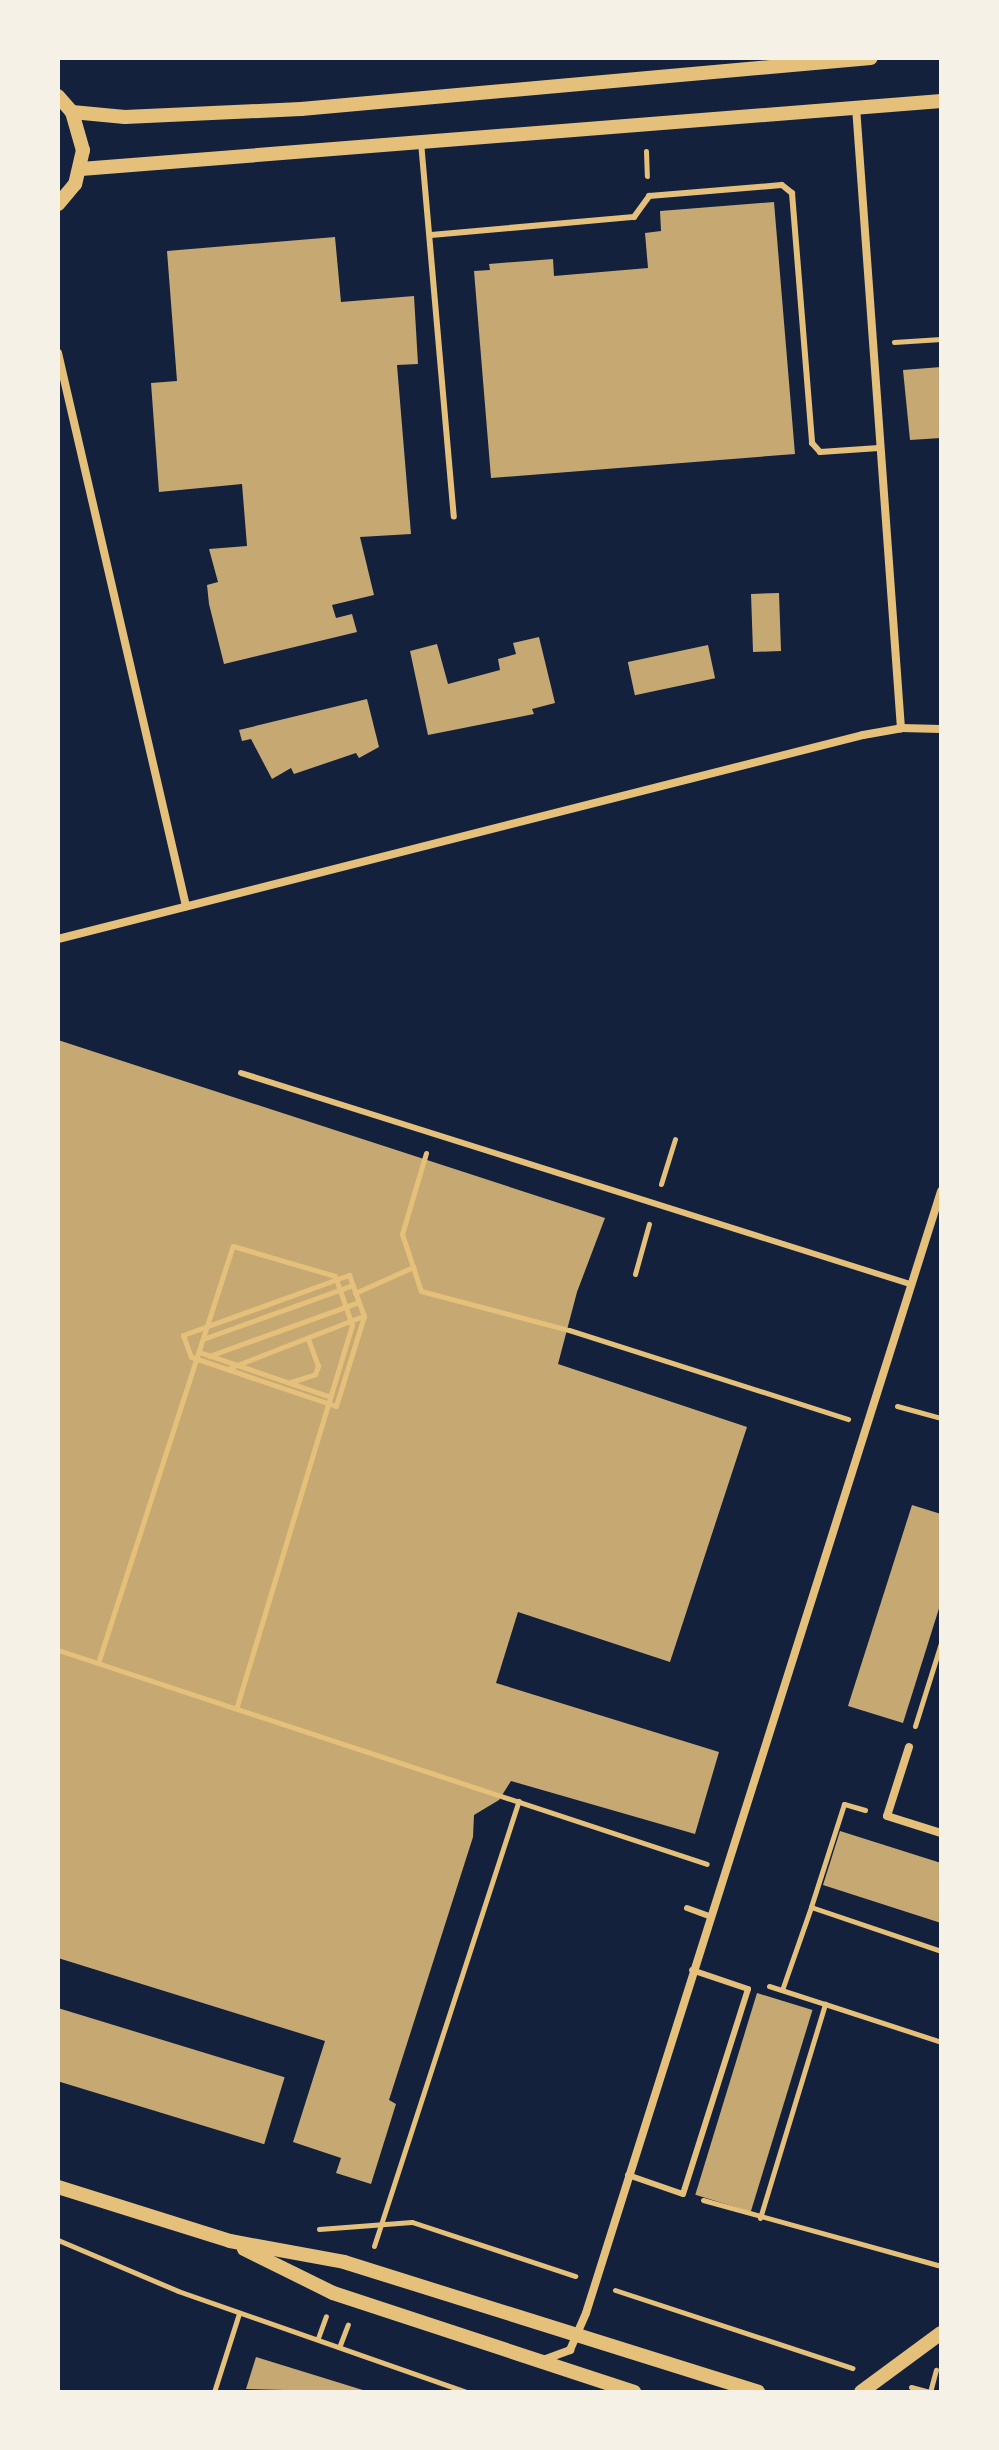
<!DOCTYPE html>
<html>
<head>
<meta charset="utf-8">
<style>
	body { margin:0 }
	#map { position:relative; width:999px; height:2450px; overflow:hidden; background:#14213d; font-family:"Asap Condensed",sans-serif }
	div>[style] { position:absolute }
	.building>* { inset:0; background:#c6a872; transform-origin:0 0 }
	.path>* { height:5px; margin:-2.5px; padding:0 2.5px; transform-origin:2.5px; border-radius:2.5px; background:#e5c07b }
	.service>* { height:6px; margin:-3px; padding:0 3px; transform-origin:3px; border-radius:3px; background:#e5c07b }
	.minor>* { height:8px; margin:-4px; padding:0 4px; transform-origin:4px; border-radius:4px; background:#e5c07b }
	.tertiary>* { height:14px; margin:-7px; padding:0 7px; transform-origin:7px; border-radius:7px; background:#e5c07b }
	span { translate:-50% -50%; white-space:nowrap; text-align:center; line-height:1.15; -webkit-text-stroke:6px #f6f1e7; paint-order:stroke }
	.frame { position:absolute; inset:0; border:60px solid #f6f1e7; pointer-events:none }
</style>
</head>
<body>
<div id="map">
	<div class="building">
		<div style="clip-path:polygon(774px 202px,795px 454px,491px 478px,474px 271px,490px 270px,489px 264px,553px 259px,554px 276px,648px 268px,645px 233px,661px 231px,660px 211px)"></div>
		<div style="clip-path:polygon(335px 237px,341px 302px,414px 296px,418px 364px,397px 365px,411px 534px,360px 537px,374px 595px,332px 605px,336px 618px,352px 614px,357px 632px,224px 664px,209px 604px,207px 585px,218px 582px,209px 549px,247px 546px,242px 484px,159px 492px,151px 383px,177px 381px,167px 251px)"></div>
		<div style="clip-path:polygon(941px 367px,941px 438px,910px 440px,903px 370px)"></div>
		<div style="left:779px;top:593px;width:58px;height:28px;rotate:88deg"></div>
		<div style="clip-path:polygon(539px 637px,555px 703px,532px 709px,534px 714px,428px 735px,410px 651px,437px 644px,448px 684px,500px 670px,498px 659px,516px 654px,513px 643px)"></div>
		<div style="left:708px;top:645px;width:34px;height:82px;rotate:78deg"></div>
		<div style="clip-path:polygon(367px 699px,379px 747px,359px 758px,356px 753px,294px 774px,291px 768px,272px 779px,251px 739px,242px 741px,239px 730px)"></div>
		<div style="clip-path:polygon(58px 1040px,605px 1218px,577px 1292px,558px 1364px,747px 1427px,670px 1662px,518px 1612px,496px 1683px,719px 1752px,695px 1834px,511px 1781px,499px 1800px,474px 1815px,473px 1837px,389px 2100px,396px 2104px,371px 2184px,336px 2173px,341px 2158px,293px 2142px,325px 2041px,58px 1958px)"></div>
		<div style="clip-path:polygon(912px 1505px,941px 1514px,941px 1602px,903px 1723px,848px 1706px)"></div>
		<div style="clip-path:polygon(840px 1831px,941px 1863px,941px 1923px,823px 1885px)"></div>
		<div style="left:757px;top:1993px;width:58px;height:211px;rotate:17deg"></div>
		<div style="left:58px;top:2008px;width:237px;height:70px;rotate:17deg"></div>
		<div style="clip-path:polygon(256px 2357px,366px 2391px,366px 2392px,246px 2389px)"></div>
	</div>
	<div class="path">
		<div style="left:646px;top:151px;width:25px;rotate:88deg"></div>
		<div style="left:894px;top:342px;width:47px;rotate:-3.7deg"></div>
		<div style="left:426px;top:1153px;width:84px;rotate:106.5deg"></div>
		<div style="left:402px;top:1234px;width:60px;rotate:71.6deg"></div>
		<div style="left:421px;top:1291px;width:153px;rotate:14.8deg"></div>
		<div style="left:569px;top:1330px;width:293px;rotate:17.7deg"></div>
		<div style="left:661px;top:1184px;width:47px;rotate:-72.7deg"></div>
		<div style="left:635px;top:1274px;width:52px;rotate:-74.4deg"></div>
		<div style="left:349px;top:1275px;width:44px;rotate:69.9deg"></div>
		<div style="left:364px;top:1316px;width:94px;rotate:107.3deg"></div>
		<div style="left:336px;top:1406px;width:153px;rotate:-161.3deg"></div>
		<div style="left:191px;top:1357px;width:23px;rotate:-110deg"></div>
		<div style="left:183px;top:1335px;width:177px;rotate:-19.9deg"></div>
		<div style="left:355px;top:1293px;width:64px;rotate:-24.1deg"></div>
		<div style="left:203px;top:1339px;width:159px;rotate:-19.8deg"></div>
		<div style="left:199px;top:1352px;width:139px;rotate:18.8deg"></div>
		<div style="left:209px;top:1356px;width:159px;rotate:-19.8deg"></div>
		<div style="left:227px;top:1369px;width:146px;rotate:-21.3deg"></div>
		<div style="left:291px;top:1382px;width:25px;rotate:-18deg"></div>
		<div style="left:315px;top:1374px;width:9px;rotate:-69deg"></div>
		<div style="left:318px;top:1366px;width:30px;rotate:-110deg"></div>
		<div style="left:897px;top:1406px;width:46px;rotate:15.3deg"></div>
		<div style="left:58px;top:1650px;width:683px;rotate:18.25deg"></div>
		<div style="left:98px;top:1663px;width:438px;rotate:-72.1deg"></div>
		<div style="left:233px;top:1246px;width:106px;rotate:16.4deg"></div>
		<div style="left:335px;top:1276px;width:52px;rotate:70.9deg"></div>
		<div style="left:352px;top:1325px;width:399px;rotate:106.8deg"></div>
		<div style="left:915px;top:1726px;width:87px;rotate:-72.6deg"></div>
		<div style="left:865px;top:1810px;width:22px;rotate:-164deg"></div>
		<div style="left:844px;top:1804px;width:108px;rotate:107.8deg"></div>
		<div style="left:811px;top:1907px;width:137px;rotate:18.7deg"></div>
		<div style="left:769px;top:1986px;width:59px;rotate:17.8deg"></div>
		<div style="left:782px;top:1990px;width:88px;rotate:-70.7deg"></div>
		<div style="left:703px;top:2200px;width:247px;rotate:15.5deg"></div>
		<div style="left:760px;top:2218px;width:224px;rotate:-73.1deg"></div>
		<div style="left:825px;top:2004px;width:122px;rotate:18.1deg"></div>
		<div style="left:319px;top:2229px;width:93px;rotate:-4.3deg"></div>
		<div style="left:412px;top:2222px;width:172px;rotate:18.3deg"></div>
		<div style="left:58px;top:2240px;width:130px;rotate:23deg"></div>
		<div style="left:178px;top:2291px;width:306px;rotate:19.3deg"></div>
		<div style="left:374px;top:2246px;width:468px;rotate:-72deg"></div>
		<div style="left:615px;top:2290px;width:250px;rotate:18.2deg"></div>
		<div style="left:318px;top:2338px;width:23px;rotate:-70deg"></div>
		<div style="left:340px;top:2345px;width:22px;rotate:-69deg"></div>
		<div style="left:911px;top:2387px;width:20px;rotate:15deg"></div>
		<div style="left:214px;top:2392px;width:83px;rotate:-72.4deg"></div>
		<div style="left:930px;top:2392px;width:23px;rotate:-75deg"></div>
	</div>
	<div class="service">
		<div style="left:421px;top:142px;width:376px;rotate:85deg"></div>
		<div style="left:431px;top:235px;width:204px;rotate:-5.1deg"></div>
		<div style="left:634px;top:217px;width:26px;rotate:-54deg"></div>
		<div style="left:649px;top:196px;width:133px;rotate:-4.7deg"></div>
		<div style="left:782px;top:185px;width:13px;rotate:39deg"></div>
		<div style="left:792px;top:193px;width:251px;rotate:85.4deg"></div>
		<div style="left:812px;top:443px;width:12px;rotate:48deg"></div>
		<div style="left:820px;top:452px;width:59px;rotate:-3.9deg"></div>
		<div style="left:241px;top:1073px;width:701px;rotate:17.51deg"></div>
		<div style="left:687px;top:1908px;width:23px;rotate:20deg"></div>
		<div style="left:628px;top:2175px;width:58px;rotate:19.1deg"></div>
		<div style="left:683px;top:2194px;width:215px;rotate:-72.4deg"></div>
		<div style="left:748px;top:1989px;width:59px;rotate:-161.3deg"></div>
	</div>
	<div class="minor">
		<div style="left:856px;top:107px;width:623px;rotate:85.86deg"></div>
		<div style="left:58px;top:353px;width:568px;rotate:76.97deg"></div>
		<div style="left:58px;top:939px;width:830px;rotate:-14.22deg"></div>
		<div style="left:863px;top:735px;width:39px;rotate:-10deg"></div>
		<div style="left:901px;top:728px;width:40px;rotate:1.4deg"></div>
		<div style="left:909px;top:1747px;width:72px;rotate:107.7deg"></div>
		<div style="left:887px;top:1816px;width:57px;rotate:17.5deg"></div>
		<div style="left:543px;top:2360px;width:29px;rotate:-20deg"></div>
		<div style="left:570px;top:2350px;width:40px;rotate:-66.6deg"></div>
		<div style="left:586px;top:2313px;width:1177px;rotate:-72.44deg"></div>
	</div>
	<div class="tertiary">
		<div style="left:58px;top:96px;width:21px;rotate:49deg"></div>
		<div style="left:72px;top:112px;width:40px;rotate:74deg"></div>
		<div style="left:83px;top:150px;width:35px;rotate:103deg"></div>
		<div style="left:75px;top:184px;width:26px;rotate:130deg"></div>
		<div style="left:72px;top:112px;width:53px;rotate:5.4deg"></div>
		<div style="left:125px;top:117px;width:176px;rotate:-2.6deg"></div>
		<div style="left:301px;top:109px;width:572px;rotate:-5.11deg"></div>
		<div style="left:81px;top:169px;width:863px;rotate:-4.52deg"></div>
		<div style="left:58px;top:2187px;width:180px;rotate:17.4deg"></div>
		<div style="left:230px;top:2241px;width:116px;rotate:10.4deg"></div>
		<div style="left:344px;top:2262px;width:434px;rotate:17.4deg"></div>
		<div style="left:244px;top:2249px;width:99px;rotate:26.3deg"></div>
		<div style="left:333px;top:2293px;width:317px;rotate:18.2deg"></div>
		<div style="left:861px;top:2392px;width:99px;rotate:-36.4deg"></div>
	</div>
	<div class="frame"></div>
</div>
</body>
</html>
